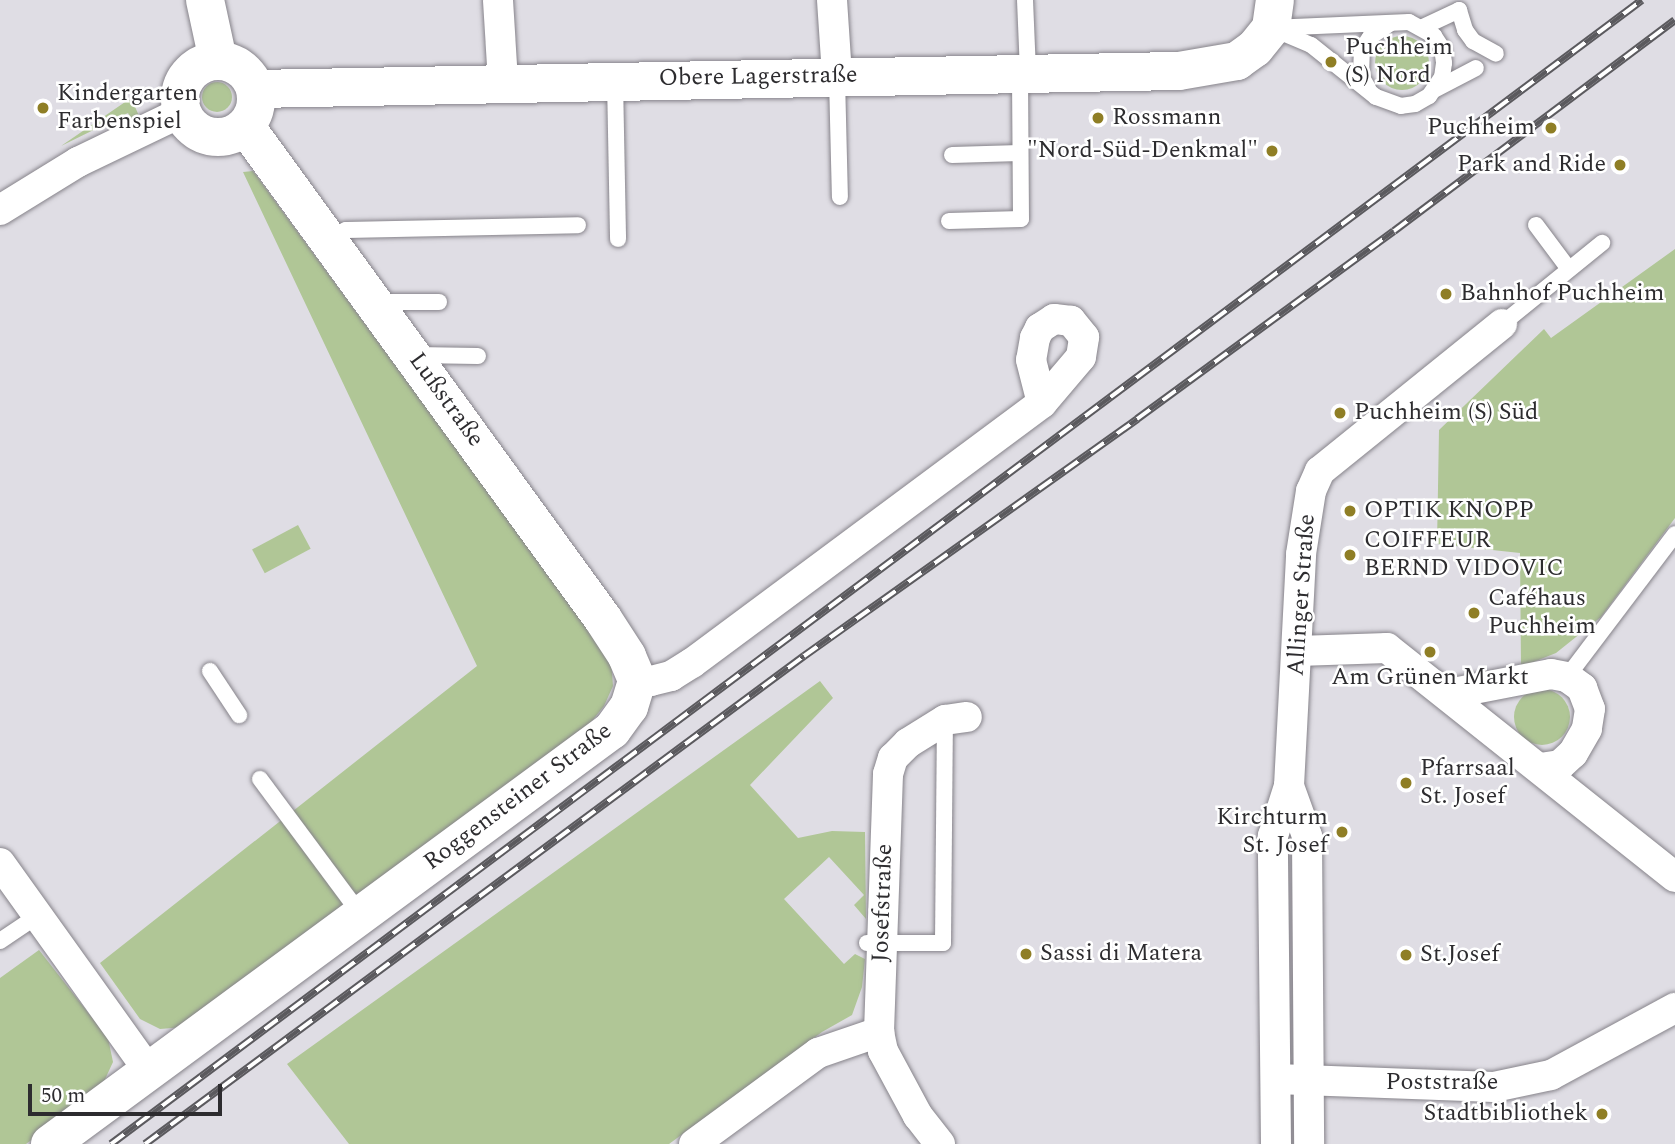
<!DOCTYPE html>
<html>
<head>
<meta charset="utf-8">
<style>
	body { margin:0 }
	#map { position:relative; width:1675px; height:1144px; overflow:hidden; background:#dfdde4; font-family:Spectral,serif }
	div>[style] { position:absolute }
	.green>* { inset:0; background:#b0c696; transform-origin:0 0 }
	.round { border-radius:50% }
	.roads { filter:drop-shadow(0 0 2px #86838a) drop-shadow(0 0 2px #86838a) }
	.lane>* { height:16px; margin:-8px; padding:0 8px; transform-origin:8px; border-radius:8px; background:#fff }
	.street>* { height:30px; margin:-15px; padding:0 15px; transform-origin:15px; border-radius:15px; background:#fff }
	.secondary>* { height:38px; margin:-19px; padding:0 19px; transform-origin:19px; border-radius:19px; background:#fff }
	.secondary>.ring { margin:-19px; padding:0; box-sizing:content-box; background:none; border:38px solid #fff; border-radius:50% }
	.rail>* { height:8px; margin-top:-4px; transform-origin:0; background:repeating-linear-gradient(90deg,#fff 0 16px,#5b5a5e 0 32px); box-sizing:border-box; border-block:2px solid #5b5a5e }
	.dots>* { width:19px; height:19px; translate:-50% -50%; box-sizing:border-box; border:4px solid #fff; border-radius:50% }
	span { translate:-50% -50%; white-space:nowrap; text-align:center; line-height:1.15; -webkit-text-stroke:5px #fff; paint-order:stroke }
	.poi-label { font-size:24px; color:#2d2c2f }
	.left { translate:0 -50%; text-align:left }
	.right { translate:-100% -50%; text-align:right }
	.street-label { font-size:24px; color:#2d2c2f }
	.scale { position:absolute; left:28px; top:1084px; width:194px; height:32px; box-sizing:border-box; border:4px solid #2d2c2f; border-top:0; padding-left:9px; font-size:21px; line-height:24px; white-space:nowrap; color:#2d2c2f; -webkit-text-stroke:5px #fff; paint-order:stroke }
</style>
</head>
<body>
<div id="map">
	<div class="green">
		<div class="round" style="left:1375px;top:36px;width:54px;height:54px"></div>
		<div class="round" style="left:202px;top:82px;width:30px;height:30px"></div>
		<div style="clip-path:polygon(128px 100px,132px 100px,140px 118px,132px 121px,128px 113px,61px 146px)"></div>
		<div style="clip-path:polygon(253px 171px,611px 660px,613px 686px,604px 706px,592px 721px,184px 1027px,160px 1029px,140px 1019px,100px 963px,477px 666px,243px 172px)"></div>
		<div style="clip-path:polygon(1675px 249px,1675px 518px,1601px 617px,1556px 653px,1521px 667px,1520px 553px,1437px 544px,1439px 430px,1544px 329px,1551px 338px)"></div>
		<div style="left:298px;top:525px;width:27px;height:52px;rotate:62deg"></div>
		<div style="clip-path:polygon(820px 681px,833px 698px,750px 785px,798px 838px,832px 831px,865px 832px,866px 919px,854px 905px,864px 895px,829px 857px,784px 899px,844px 964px,855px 954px,865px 959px,862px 987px,852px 1015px,822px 1032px,669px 1144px,349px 1144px,287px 1064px)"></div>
		<div class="round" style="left:1514px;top:689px;width:56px;height:56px"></div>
		<div style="clip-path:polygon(39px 950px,108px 1038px,113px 1062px,101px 1088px,26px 1144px,0 1144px,0 978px)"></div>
	</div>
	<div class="roads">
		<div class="lane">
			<div style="left:1025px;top:0;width:72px;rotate:87.6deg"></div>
			<div style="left:1409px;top:22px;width:29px;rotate:29deg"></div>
			<div style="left:1434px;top:36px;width:14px;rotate:56deg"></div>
			<div style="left:1442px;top:48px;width:15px;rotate:82deg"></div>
			<div style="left:1444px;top:63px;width:14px;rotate:98deg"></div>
			<div style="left:1442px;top:77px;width:23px;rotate:124deg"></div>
			<div style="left:1429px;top:96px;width:16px;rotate:150deg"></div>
			<div style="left:1415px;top:104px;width:14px;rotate:172deg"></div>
			<div style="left:1401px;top:106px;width:27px;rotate:-160deg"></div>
			<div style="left:1376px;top:97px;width:83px;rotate:-141.3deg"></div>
			<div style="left:1311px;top:45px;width:43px;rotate:-157deg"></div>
			<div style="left:1271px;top:28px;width:138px;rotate:-2.5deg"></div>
			<div style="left:1423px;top:27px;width:40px;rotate:-25deg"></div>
			<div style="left:1459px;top:10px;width:21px;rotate:73deg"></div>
			<div style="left:1465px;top:30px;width:14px;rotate:54deg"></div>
			<div style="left:1473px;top:41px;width:26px;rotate:29deg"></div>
			<div style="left:837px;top:78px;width:119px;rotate:88.6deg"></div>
			<div style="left:615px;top:80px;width:159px;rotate:88.9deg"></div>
			<div style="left:1368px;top:88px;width:14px;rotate:-120deg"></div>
			<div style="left:1361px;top:76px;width:27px;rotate:-88deg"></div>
			<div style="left:1362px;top:49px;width:14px;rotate:-56deg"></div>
			<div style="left:1370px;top:37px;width:23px;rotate:-34deg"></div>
			<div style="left:1436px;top:89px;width:45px;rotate:-27.7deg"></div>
			<div style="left:952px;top:155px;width:68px;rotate:-1.7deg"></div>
			<div style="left:949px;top:221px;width:72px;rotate:-1.6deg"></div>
			<div style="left:1021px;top:219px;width:145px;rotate:-90.4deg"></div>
			<div style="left:1536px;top:225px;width:54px;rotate:53.3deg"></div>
			<div style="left:327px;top:240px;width:21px;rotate:-28deg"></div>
			<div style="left:346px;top:230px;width:232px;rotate:-1.2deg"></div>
			<div style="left:376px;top:302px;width:63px"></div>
			<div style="left:1502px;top:324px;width:129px;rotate:-39deg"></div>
			<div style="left:416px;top:355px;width:62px;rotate:0.9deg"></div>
			<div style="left:210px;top:671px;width:53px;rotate:56.6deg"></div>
			<div style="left:1567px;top:677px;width:179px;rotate:-52.9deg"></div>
			<div style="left:260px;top:779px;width:169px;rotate:53.4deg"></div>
			<div style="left:0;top:941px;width:45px;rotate:-34deg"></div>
			<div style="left:867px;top:943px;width:76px"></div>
			<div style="left:943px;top:943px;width:223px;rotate:-89.5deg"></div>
		</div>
		<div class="street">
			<div style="left:498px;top:0;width:82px;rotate:86.5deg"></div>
			<div style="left:832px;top:0;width:76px;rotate:86.2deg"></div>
			<div style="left:0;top:210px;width:92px;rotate:-31.6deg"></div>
			<div style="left:78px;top:162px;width:115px;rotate:-25.7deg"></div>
			<div style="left:1298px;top:651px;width:89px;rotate:-1.9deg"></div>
			<div style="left:1387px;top:648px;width:368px;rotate:38.5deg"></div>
			<div style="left:637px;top:680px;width:14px;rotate:4deg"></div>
			<div style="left:651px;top:681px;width:21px;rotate:-14deg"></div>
			<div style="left:671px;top:676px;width:25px;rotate:-32deg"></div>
			<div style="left:692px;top:663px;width:436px;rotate:-36.6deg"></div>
			<div style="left:1042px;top:403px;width:60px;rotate:-49.7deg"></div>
			<div style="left:1081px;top:357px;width:20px;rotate:-81deg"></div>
			<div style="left:1084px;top:337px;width:21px;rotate:-129deg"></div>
			<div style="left:1071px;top:321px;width:17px;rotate:-173deg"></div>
			<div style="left:1054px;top:319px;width:17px;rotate:147deg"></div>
			<div style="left:1040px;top:328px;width:11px;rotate:117deg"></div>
			<div style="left:1035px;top:338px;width:22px;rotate:100deg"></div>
			<div style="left:1031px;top:360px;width:44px;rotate:75.7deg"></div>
			<div style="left:1448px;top:694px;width:105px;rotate:-11deg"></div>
			<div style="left:1551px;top:674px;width:16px;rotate:11deg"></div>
			<div style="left:1567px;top:677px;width:19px;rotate:36deg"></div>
			<div style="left:1582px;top:688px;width:22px;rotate:69deg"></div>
			<div style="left:1590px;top:709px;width:20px;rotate:99deg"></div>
			<div style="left:1587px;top:729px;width:28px;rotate:120deg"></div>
			<div style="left:1573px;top:753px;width:18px;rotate:137deg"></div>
			<div style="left:1560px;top:765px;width:20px;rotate:171deg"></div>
			<div style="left:1289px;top:786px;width:53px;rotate:70.2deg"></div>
			<div style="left:1307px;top:836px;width:308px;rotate:89.6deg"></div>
			<div style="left:0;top:863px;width:256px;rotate:54.4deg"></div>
			<div style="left:1276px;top:1079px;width:218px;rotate:2.1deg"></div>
			<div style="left:1494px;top:1087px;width:58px;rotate:-11.9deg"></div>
			<div style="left:1551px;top:1075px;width:141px;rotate:-28.4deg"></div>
			<div style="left:694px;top:1144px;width:154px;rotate:-36.3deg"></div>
			<div style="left:818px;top:1053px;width:65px;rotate:-19deg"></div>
			<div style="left:940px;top:1144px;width:36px;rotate:-128deg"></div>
			<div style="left:918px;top:1116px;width:74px;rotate:-118.3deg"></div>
			<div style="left:883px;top:1051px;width:19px;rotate:-102deg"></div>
			<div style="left:879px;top:1032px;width:258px;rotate:-88deg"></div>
			<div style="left:888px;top:774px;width:17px;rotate:-73deg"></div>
			<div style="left:893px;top:758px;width:21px;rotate:-45deg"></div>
			<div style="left:908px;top:743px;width:44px;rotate:-31.9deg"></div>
			<div style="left:945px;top:720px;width:22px;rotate:-8deg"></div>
			<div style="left:1276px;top:1144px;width:308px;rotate:-90.6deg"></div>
			<div style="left:1273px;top:836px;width:52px;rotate:-72.3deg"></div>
			<div style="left:1289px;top:786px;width:232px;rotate:-87deg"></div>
			<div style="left:1301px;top:554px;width:64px;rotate:-81deg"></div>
			<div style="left:1311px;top:491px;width:22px;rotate:-66deg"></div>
			<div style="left:1320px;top:471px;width:234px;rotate:-38.9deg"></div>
		</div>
		<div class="secondary">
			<div style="left:205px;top:0;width:61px;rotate:77.8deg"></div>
			<div class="ring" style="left:180px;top:61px;width:38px;height:38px"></div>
			<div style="left:256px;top:89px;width:923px;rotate:-1.12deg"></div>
			<div style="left:1179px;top:71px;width:59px;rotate:-9.8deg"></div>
			<div style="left:1237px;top:61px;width:22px;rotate:-36deg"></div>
			<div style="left:1255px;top:48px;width:26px;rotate:-51deg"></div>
			<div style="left:1271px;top:28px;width:28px;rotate:-82deg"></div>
			<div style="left:50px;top:1144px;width:698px;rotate:-36.38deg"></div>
			<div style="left:612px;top:730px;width:29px;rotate:-54deg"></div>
			<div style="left:629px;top:707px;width:28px;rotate:-73deg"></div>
			<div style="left:637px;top:680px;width:26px;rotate:-113deg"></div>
			<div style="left:627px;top:656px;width:44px;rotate:-123deg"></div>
			<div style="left:603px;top:619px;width:608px;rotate:-125.97deg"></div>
		</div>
	</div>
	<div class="rail">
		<div style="left:111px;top:1144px;width:1911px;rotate:-36.77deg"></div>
		<div style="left:145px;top:1144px;width:820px;rotate:-36.52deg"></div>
		<div style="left:804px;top:656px;width:409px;rotate:-35.4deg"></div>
		<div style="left:1137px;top:419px;width:318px;rotate:-36.2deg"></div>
		<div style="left:1394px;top:231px;width:351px;rotate:-36.9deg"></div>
	</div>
	<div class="dots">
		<div style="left:1331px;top:62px;background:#8f7e25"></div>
		<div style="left:43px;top:108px;background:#8f7e25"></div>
		<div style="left:1098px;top:118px;background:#8f7e25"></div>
		<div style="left:1551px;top:128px;background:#8f7e25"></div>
		<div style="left:1272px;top:151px;background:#8f7e25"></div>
		<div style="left:1620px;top:165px;background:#8f7e25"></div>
		<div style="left:1446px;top:294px;background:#8f7e25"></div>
		<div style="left:1340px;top:413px;background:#8f7e25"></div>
		<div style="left:1350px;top:511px;background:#8f7e25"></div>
		<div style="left:1350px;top:555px;background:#8f7e25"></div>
		<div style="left:1474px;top:613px;background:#8f7e25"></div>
		<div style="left:1430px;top:652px;background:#8f7e25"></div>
		<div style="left:1406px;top:783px;background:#8f7e25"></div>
		<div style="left:1342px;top:832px;background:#8f7e25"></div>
		<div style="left:1026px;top:954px;background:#8f7e25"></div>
		<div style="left:1406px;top:955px;background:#8f7e25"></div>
		<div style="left:1602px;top:1114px;background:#8f7e25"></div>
	</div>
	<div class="poi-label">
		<span class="left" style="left:1345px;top:62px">Puchheim<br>(S) Nord</span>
		<span class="left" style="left:57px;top:108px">Kindergarten<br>Farbenspiel</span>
		<span class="left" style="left:1112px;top:118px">Rossmann</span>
		<span class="right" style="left:1535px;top:128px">Puchheim</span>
		<span class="right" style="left:1258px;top:151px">"Nord-Süd-Denkmal"</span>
		<span class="right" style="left:1606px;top:165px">Park and Ride</span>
		<span class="left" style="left:1460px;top:294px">Bahnhof Puchheim</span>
		<span class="left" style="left:1354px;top:413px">Puchheim (S) Süd</span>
		<span class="left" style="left:1364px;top:511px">OPTIK KNOPP</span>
		<span class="left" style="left:1364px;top:555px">COIFFEUR<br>BERND VIDOVIC</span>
		<span class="left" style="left:1488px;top:613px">Caféhaus<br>Puchheim</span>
		<span style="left:1430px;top:678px">Am Grünen Markt</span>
		<span class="left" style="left:1420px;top:783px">Pfarrsaal<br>St. Josef</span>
		<span class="right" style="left:1328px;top:832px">Kirchturm<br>St. Josef</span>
		<span class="left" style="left:1040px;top:954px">Sassi di Matera</span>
		<span class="left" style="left:1420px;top:955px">St.Josef</span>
		<span class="right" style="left:1588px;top:1114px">Stadtbibliothek</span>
	</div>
	<div class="street-label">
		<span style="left:758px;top:77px;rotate:-1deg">Obere Lagerstraße</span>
		<span style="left:446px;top:400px;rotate:54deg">Lußstraße</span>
		<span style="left:1302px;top:595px;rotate:-86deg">Allinger Straße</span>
		<span style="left:518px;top:797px;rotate:-37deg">Roggensteiner Straße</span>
		<span style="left:883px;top:903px;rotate:-88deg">Josefstraße</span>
		<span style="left:1442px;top:1083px">Poststraße</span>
	</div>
	<div class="scale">50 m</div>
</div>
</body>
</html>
